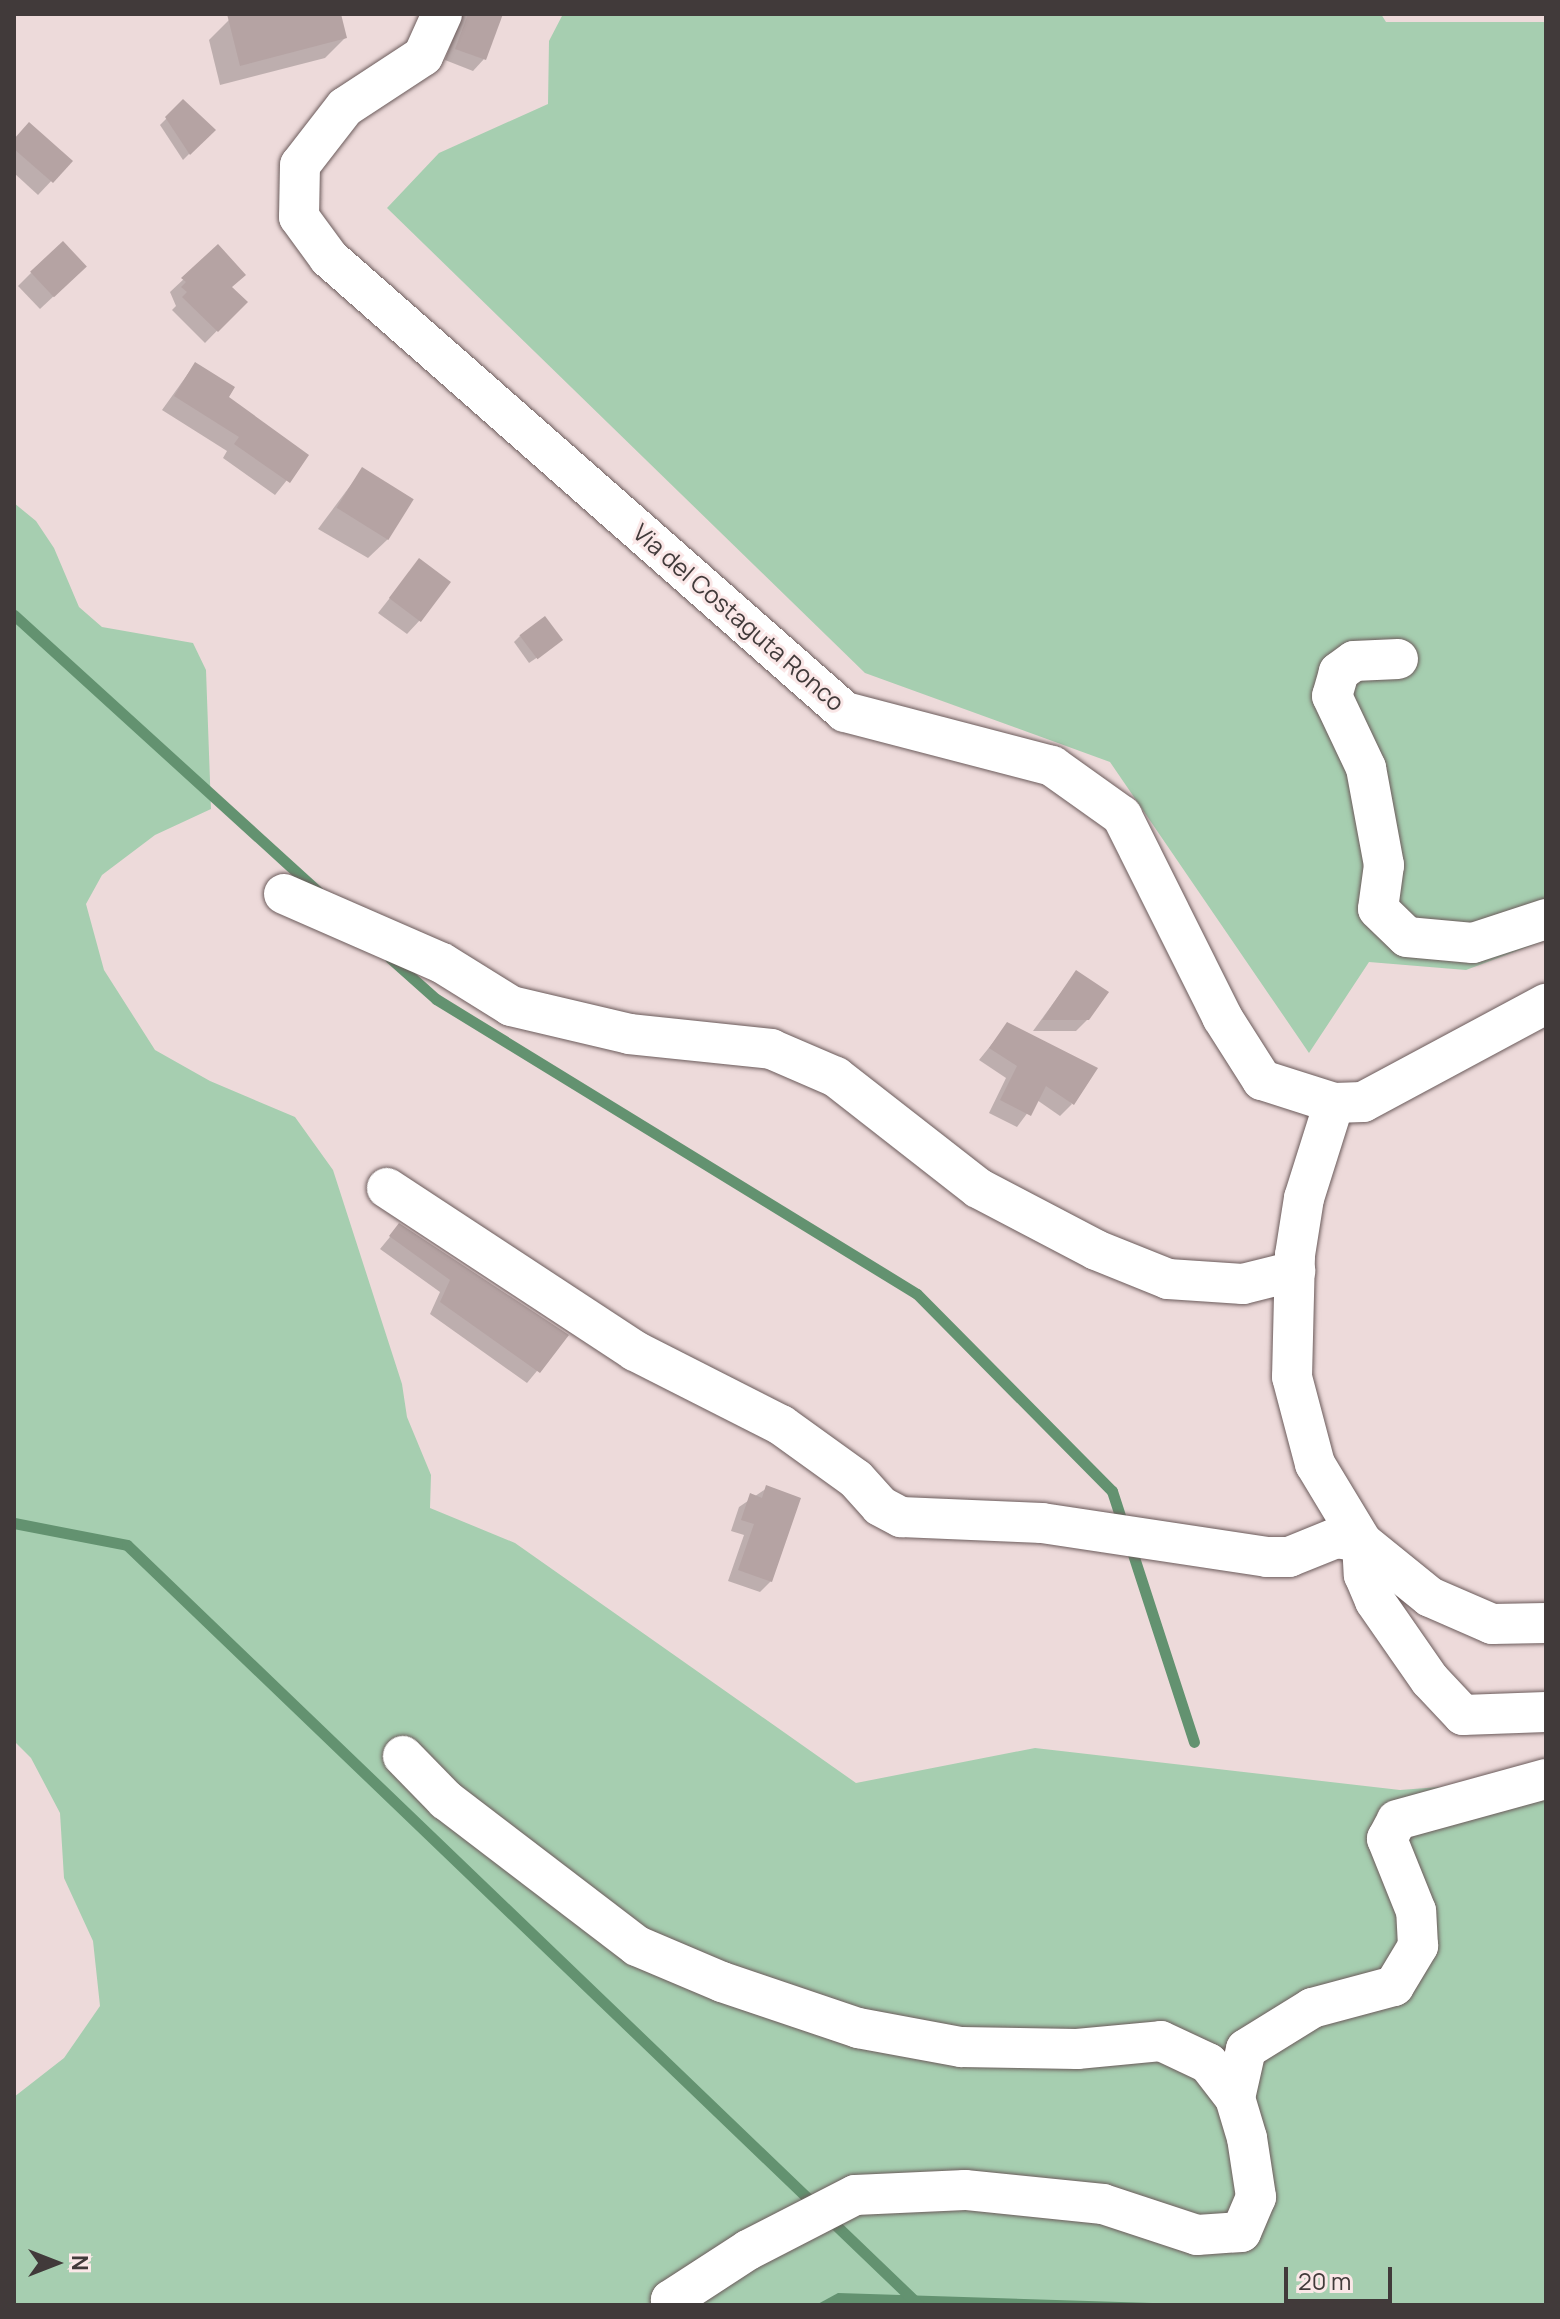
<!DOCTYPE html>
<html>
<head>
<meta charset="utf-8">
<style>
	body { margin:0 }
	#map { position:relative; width:1560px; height:2319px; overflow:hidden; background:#eddada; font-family:Manrope,sans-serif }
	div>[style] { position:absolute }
	.green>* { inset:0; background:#a6ceb0 }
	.water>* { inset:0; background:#639270 }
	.shadow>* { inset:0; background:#0003 }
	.stream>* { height:11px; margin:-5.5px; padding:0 5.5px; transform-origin:5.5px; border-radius:5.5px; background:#639270 }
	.building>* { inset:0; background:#b5a3a3; transform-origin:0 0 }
	.roads { filter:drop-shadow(0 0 2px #6b5b5b) drop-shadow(0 0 2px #6b5b5b) }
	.minor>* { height:40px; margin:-20px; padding:0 20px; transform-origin:20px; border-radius:20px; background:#fff }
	span { translate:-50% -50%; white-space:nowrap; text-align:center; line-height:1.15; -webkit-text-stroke:6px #fae7e7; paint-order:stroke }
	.street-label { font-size:24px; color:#413a3a }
	.frame { position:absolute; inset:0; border:16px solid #413a3a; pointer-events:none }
	.north { position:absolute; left:16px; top:2223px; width:80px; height:80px; -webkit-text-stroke:6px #fae7e7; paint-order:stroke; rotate:90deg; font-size:22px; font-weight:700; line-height:32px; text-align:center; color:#413a3a }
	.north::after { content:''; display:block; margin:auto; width:28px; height:36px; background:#413a3a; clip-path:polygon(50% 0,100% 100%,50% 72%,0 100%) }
	.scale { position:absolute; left:1284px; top:2267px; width:108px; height:36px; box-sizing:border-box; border:4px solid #413a3a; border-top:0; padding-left:10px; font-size:24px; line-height:28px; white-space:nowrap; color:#413a3a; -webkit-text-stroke:6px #fae7e7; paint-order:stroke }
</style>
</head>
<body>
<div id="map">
	<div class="green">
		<div style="clip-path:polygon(563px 14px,1381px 14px,1386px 22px,1546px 22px,1546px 940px,1466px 970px,1369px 962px,1309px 1053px,1110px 762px,865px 673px,387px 208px,439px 153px,548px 104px,549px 41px)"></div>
		<div style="clip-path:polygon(14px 503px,36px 521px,54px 548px,79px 607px,102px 627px,193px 643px,206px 670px,211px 809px,155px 835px,102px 875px,86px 904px,104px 970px,155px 1050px,210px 1081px,295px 1117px,333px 1170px,402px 1384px,407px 1417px,431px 1475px,430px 1508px,515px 1543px,856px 1783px,1035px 1748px,1400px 1790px,1546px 1779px,1546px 2305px,14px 2305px,14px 2097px,64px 2058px,100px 2006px,93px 1941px,64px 1878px,60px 1813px,31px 1758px,14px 1741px)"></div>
	</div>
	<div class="water">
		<div style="clip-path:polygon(838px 2293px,1216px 2305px,816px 2305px)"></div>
	</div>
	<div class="shadow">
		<div style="clip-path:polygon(250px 14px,339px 14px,345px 38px,325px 58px,220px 85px,209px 40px,229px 20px)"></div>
		<div style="clip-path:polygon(462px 14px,501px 14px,484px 59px,473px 71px,445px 60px)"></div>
		<div style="clip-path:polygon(183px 102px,213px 130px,183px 160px,160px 125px)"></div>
		<div style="clip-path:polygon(14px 140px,70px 161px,38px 195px,14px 173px)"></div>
		<div style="clip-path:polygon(218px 247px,230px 288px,245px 302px,205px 343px,172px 310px,176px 306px,170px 292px)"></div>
		<div style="clip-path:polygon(31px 273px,71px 280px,40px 309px,18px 286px)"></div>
		<div style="clip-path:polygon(195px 364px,227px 398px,307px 455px,275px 495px,223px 458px,227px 451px,162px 410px)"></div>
		<div style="clip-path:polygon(362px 470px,388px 539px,368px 558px,318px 529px)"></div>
		<div style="clip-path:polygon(419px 561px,420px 620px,407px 634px,378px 613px)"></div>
		<div style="clip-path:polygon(520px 636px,554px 646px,529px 663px,514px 642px)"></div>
		<div style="clip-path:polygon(1076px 972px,1088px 1019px,1076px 1031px,1033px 1031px)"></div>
		<div style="clip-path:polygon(1008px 1024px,1072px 1104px,1060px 1116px,1037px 1100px,1017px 1127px,989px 1113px,1006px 1078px,979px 1060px)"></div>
		<div style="clip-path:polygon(399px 1226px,566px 1336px,527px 1383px,430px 1314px,440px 1292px,380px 1249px)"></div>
		<div style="clip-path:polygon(767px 1488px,771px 1581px,760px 1592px,728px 1581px,744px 1535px,731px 1531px,739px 1507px)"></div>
	</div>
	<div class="stream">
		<div style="left:14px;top:615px;width:411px;rotate:42.3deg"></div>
		<div style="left:390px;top:958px;width:62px;rotate:41.7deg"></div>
		<div style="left:436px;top:999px;width:564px;rotate:31.52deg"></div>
		<div style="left:917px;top:1294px;width:277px;rotate:45.3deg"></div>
		<div style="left:1112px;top:1491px;width:39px;rotate:72deg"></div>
		<div style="left:14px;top:1523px;width:115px;rotate:11deg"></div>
		<div style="left:127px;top:1545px;width:1098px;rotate:43.82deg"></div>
		<div style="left:1130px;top:1545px;width:207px;rotate:72deg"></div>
	</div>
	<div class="building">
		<div style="clip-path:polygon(227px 14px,341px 14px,347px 38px,240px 66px)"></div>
		<div style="clip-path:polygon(468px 14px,503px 14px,486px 60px,455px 49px)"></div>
		<div style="clip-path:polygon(183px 99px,216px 130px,190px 155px,165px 117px)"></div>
		<div style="clip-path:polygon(29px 122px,73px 161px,53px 183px,14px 149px,14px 139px)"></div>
		<div style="left:63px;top:241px;width:35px;height:45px;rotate:47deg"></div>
		<div style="clip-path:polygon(218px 244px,246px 275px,232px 287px,248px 302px,218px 332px,182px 297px,187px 292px,181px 287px,186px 282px,181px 278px)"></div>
		<div style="clip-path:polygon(195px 362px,235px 387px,229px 397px,309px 455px,290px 483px,234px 444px,239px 437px,174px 396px)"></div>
		<div style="left:362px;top:467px;width:61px;height:48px;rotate:32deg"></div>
		<div style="left:419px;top:558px;width:40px;height:50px;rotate:37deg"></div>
		<div style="left:545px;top:616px;width:30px;height:32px;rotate:53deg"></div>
		<div style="clip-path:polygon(1076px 970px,1109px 992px,1089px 1020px,1042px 1020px)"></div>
		<div style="clip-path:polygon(1007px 1022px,1098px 1068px,1074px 1105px,1046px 1086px,1031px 1116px,1000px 1100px,1017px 1066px,989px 1048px)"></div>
		<div style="clip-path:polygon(399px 1223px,569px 1335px,540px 1373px,440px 1302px,450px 1280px,389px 1236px)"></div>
		<div style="clip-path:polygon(766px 1485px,801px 1498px,772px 1582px,738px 1570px,754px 1524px,741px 1520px,750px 1493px,762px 1498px)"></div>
	</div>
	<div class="roads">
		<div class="minor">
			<div style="left:442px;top:14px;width:46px;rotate:114.3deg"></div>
			<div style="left:423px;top:56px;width:93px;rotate:146.8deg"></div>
			<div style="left:345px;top:107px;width:73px;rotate:127.8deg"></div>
			<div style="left:300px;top:165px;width:52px;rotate:91.1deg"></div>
			<div style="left:299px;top:217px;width:51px;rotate:53.8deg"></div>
			<div style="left:329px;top:258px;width:687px;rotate:41.34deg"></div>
			<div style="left:845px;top:712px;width:214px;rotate:14.6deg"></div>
			<div style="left:1052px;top:766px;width:86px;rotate:35.5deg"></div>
			<div style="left:1122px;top:816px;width:225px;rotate:63.5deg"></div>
			<div style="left:1222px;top:1017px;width:75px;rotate:57.6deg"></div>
			<div style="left:1262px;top:1080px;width:76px;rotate:17.7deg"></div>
			<div style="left:1334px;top:1103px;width:29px;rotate:-2deg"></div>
			<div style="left:1363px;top:1102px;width:208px;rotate:-28.2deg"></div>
			<div style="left:1398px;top:659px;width:44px;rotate:177.4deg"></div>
			<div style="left:1354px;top:661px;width:19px;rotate:144deg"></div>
			<div style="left:1339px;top:672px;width:25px;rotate:106deg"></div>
			<div style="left:1332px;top:696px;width:80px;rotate:64.7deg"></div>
			<div style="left:1366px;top:768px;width:99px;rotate:79.5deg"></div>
			<div style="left:1384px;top:865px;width:44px;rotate:97.8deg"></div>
			<div style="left:1378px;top:909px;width:40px;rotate:44deg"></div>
			<div style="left:1407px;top:937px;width:66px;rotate:5.2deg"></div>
			<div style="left:1473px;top:943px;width:77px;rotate:-18.2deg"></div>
			<div style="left:284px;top:894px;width:172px;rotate:23.6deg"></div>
			<div style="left:442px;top:963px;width:81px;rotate:31.9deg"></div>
			<div style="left:511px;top:1006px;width:121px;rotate:13.3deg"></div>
			<div style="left:629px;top:1034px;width:143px;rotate:6deg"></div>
			<div style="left:771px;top:1049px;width:71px;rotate:23.3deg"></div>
			<div style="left:836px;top:1077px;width:180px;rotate:38deg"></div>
			<div style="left:978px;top:1188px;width:133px;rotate:27.7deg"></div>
			<div style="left:1096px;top:1250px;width:78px;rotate:21.9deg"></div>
			<div style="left:1168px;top:1279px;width:75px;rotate:3.8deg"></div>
			<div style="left:1243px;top:1284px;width:54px;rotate:-14deg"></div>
			<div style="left:1334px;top:1103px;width:100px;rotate:107.5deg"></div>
			<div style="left:1304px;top:1198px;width:58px;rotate:99deg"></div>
			<div style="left:1295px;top:1255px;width:122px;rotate:91.4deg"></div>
			<div style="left:1292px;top:1377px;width:90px;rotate:75.2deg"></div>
			<div style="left:1315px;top:1464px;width:91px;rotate:58.9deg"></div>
			<div style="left:1362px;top:1542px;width:87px;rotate:39deg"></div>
			<div style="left:1430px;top:1597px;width:68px;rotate:23.5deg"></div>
			<div style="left:1492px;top:1624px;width:54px;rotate:-1.1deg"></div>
			<div style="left:387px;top:1188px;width:297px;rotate:33.3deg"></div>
			<div style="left:635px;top:1351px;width:164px;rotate:26.9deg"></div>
			<div style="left:781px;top:1425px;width:92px;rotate:35.8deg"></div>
			<div style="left:856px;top:1479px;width:36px;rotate:48deg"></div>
			<div style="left:880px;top:1506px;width:24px;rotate:28deg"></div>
			<div style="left:901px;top:1517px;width:141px;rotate:2.4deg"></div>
			<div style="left:1042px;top:1523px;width:228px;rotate:8.6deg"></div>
			<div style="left:1267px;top:1557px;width:22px"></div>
			<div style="left:1289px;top:1557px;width:51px;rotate:-22deg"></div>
			<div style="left:1336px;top:1538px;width:26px;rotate:9deg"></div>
			<div style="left:1362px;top:1542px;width:33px;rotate:87deg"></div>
			<div style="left:1364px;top:1575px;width:28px;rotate:67deg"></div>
			<div style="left:1375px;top:1601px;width:96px;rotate:55.2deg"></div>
			<div style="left:1430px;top:1680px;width:48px;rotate:46.7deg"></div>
			<div style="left:1463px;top:1715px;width:83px;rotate:-2.1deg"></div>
			<div style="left:403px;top:1756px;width:62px;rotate:45.7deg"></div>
			<div style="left:446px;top:1800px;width:240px;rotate:37.4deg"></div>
			<div style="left:637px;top:1946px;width:92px;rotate:23deg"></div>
			<div style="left:722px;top:1982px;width:144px;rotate:18.7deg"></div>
			<div style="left:858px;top:2028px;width:105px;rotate:10.5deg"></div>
			<div style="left:961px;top:2047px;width:116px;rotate:1deg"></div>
			<div style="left:1077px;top:2049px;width:84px;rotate:-5.4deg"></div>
			<div style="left:1161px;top:2041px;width:52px;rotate:25.1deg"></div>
			<div style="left:1208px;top:2063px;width:44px;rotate:52.4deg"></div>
			<div style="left:1235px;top:2098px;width:42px;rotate:73.3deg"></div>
			<div style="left:1247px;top:2138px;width:60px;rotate:81.3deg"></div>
			<div style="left:1256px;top:2197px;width:38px;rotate:113deg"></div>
			<div style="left:1241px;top:2232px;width:44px;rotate:176.1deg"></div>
			<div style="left:1197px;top:2235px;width:99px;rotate:-161.7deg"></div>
			<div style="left:1103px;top:2204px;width:139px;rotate:-174.2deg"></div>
			<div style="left:965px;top:2190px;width:110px;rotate:177.4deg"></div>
			<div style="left:855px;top:2195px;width:120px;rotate:152.8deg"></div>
			<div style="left:748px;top:2250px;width:92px;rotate:147deg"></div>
			<div style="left:671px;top:2300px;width:6px;rotate:59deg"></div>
			<div style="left:1235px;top:2098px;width:50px;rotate:-77.3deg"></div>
			<div style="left:1246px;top:2049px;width:78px;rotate:-31.8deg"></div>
			<div style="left:1312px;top:2008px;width:85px;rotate:-15deg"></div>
			<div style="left:1394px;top:1986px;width:47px;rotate:-59deg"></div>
			<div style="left:1418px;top:1946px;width:35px;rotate:-93deg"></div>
			<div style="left:1416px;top:1911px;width:78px;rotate:-111.9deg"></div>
			<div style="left:1387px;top:1839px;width:21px;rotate:-62deg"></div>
			<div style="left:1397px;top:1820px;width:155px;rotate:-15.4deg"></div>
		</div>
	</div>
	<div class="street-label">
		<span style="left:739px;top:617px;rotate:41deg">Via del Costaguta Ronco</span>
	</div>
	<div class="frame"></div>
	<div class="north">N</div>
	<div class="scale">20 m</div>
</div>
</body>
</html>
